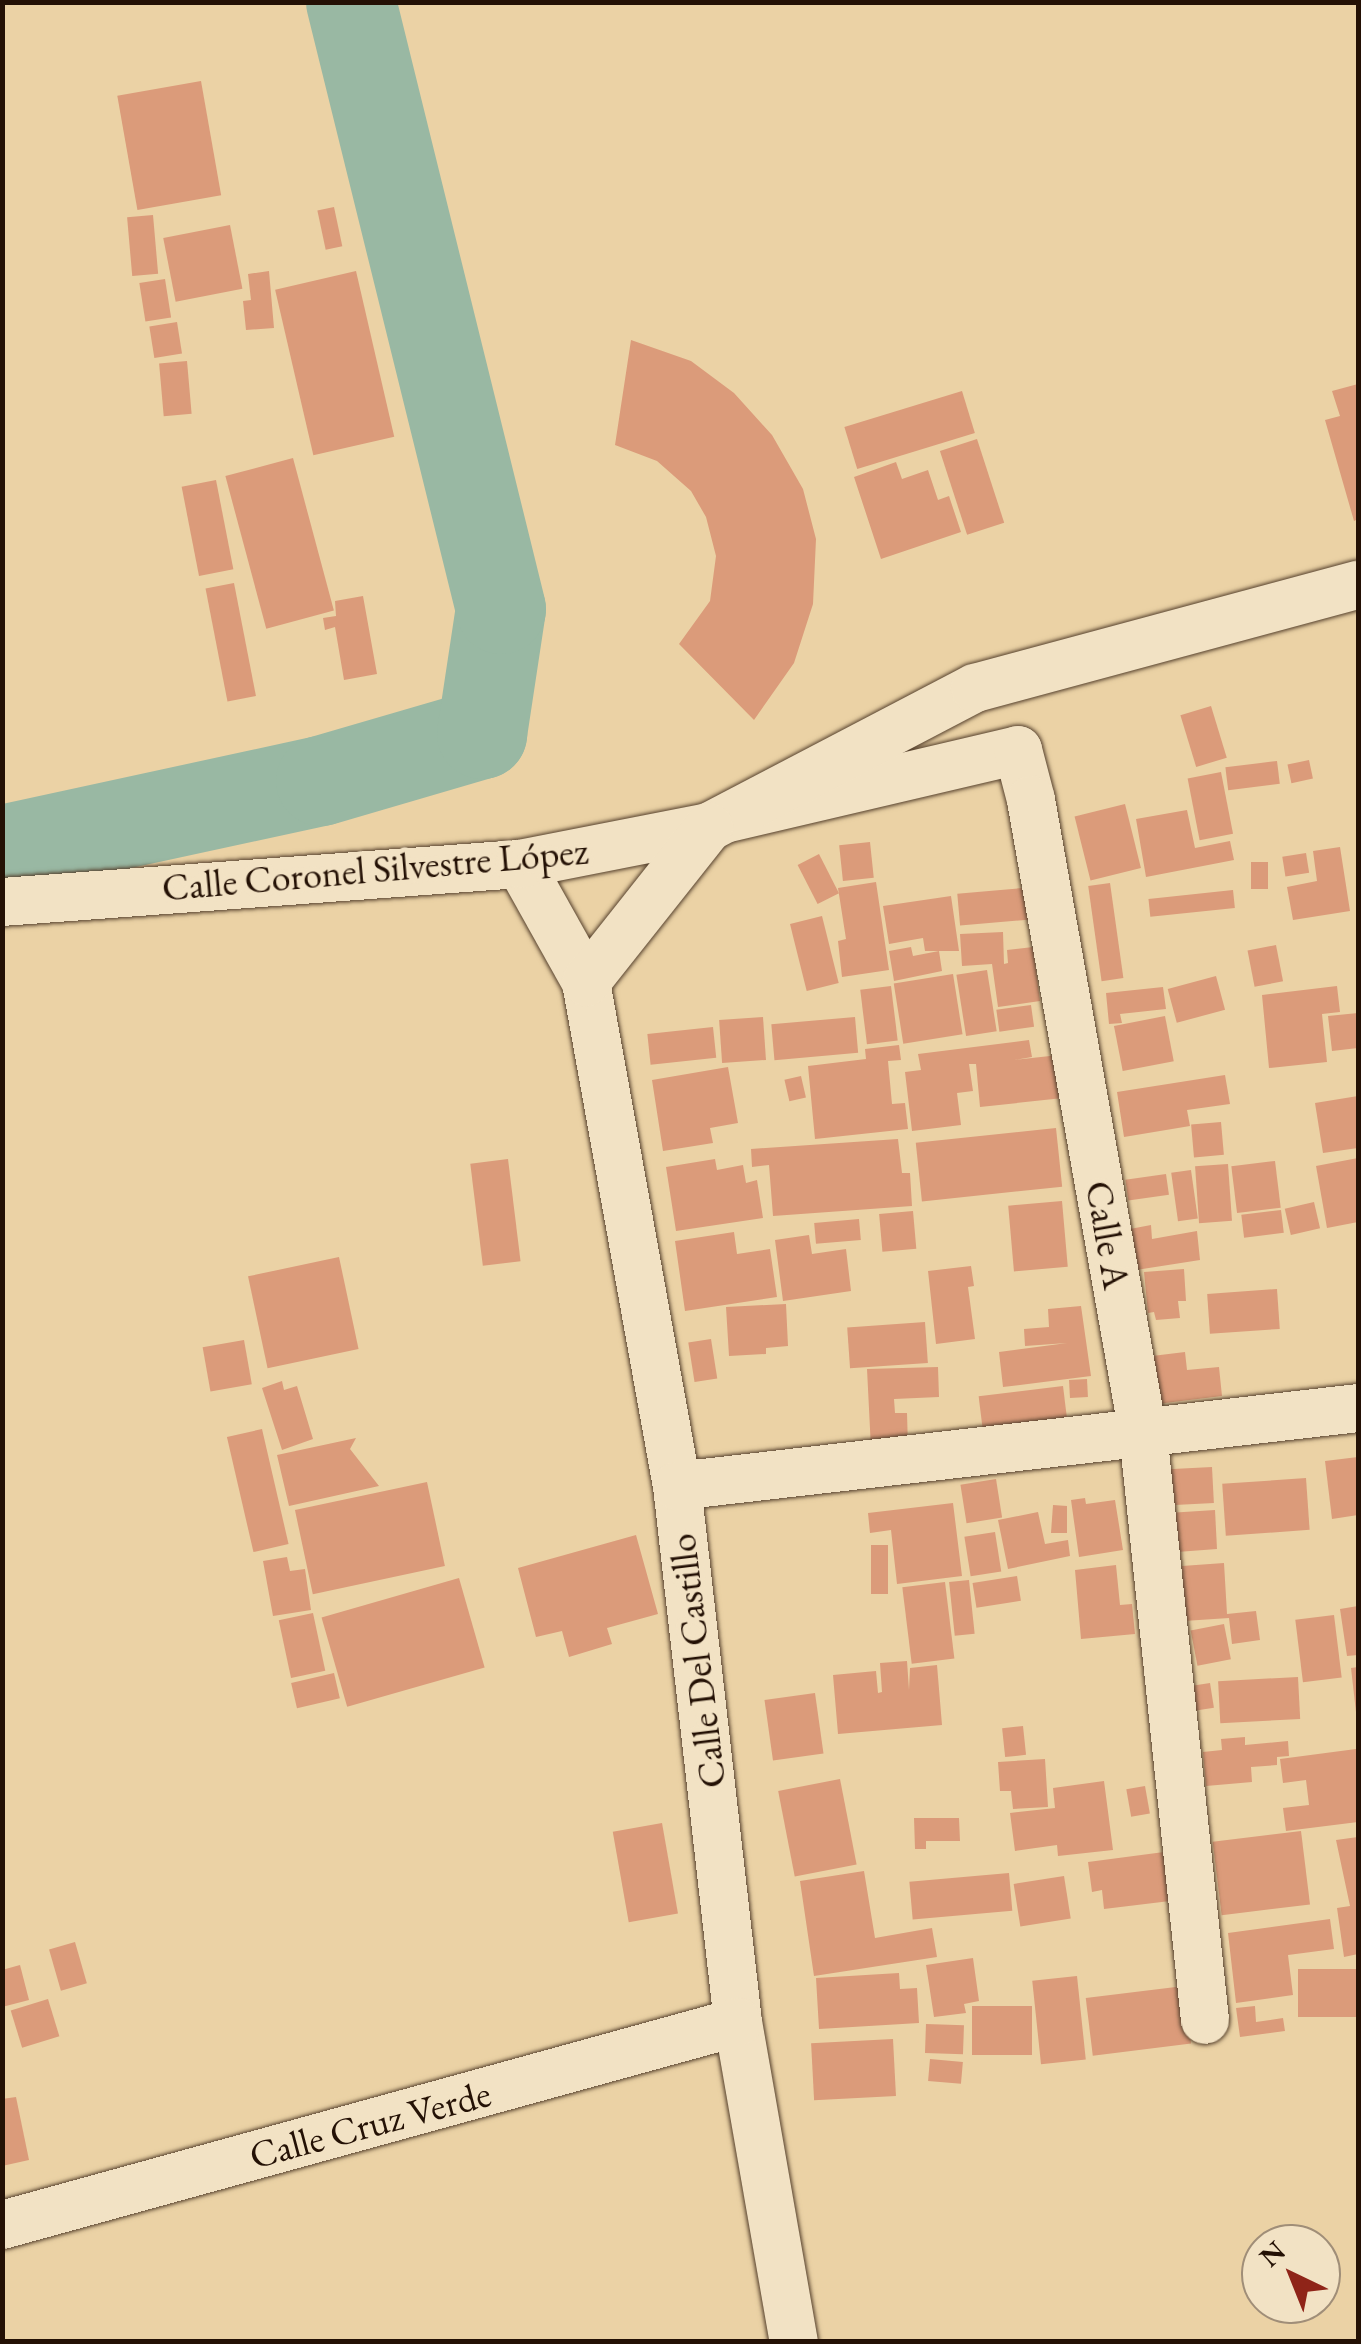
<!DOCTYPE html>
<html>
<head>
<meta charset="utf-8">
<style>
	body { margin:0 }
	#map { position:relative; width:1361px; height:2344px; overflow:hidden; background:#ebd2a5; font-family:"EB Garamond",serif }
	div>[style] { position:absolute }
	.river>* { height:90px; margin:-45px; padding:0 45px; transform-origin:45px; border-radius:45px; background:#99b8a3 }
	.building>* { inset:0; background:#db9b7a; transform-origin:0 0 }
	.roads { filter:drop-shadow(0 0 2px #56412d) drop-shadow(0 0 2px #56412d) }
	.minor>* { height:48px; margin:-24px; padding:0 24px; transform-origin:24px; border-radius:24px; background:#f2e2c4 }
	span { translate:-50% -50%; white-space:nowrap; text-align:center; line-height:1.15; -webkit-text-stroke:10px #f2e2c4; paint-order:stroke }
	.street-label { font-size:38px; color:#241105 }
	.frame { position:absolute; inset:0; border:5px solid #241105; pointer-events:none }
	.north { position:absolute; left:1241px; top:2224px; width:100px; height:100px; box-sizing:border-box; background:#f2e2c4; border:2px solid #a08e78; border-radius:50%; rotate:317deg; font-size:28px; font-weight:700; line-height:40px; text-align:center; color:#241105 }
	.north::after { content:''; display:block; margin:auto; width:35px; height:45px; background:#8f2418; clip-path:polygon(50% 0,100% 100%,50% 72%,0 100%) }
</style>
</head>
<body>
<div id="map">
	<div class="river">
		<div style="left:2px;top:850px;width:326px;rotate:-12.2deg"></div>
		<div style="left:321px;top:781px;width:168px;rotate:-16.3deg"></div>
		<div style="left:482px;top:734px;width:126px;rotate:-81.4deg"></div>
		<div style="left:501px;top:609px;width:625px;rotate:-103.88deg"></div>
	</div>
	<div class="building">
		<div style="left:201px;top:81px;width:116px;height:85px;rotate:80deg"></div>
		<div style="left:334px;top:207px;width:40px;height:17px;rotate:78deg"></div>
		<div style="left:153px;top:215px;width:59px;height:26px;rotate:85deg"></div>
		<div style="left:230px;top:225px;width:65px;height:68px;rotate:79deg"></div>
		<div style="clip-path:polygon(269px 271px,274px 328px,246px 330px,243px 301px,251px 300px,248px 274px)"></div>
		<div style="left:356px;top:271px;width:170px;height:83px;rotate:77deg"></div>
		<div style="left:165px;top:279px;width:39px;height:26px;rotate:81deg"></div>
		<div style="left:177px;top:322px;width:32px;height:28px;rotate:81deg"></div>
		<div style="clip-path:polygon(631px 340px,691px 361px,734px 393px,772px 435px,803px 489px,816px 539px,813px 604px,794px 663px,754px 720px,679px 644px,710px 601px,716px 556px,706px 517px,691px 491px,657px 461px,615px 445px)"></div>
		<div style="left:187px;top:361px;width:53px;height:28px;rotate:85deg"></div>
		<div style="clip-path:polygon(1358px 384px,1358px 519px,1354px 521px,1325px 420px,1340px 416px,1332px 391px)"></div>
		<div style="left:962px;top:391px;width:44px;height:123px;rotate:73deg"></div>
		<div style="left:977px;top:439px;width:88px;height:39px;rotate:72deg"></div>
		<div style="left:293px;top:458px;width:158px;height:70px;rotate:75deg"></div>
		<div style="clip-path:polygon(896px 462px,902px 479px,928px 470px,938px 500px,949px 496px,961px 532px,881px 559px,854px 477px)"></div>
		<div style="left:216px;top:480px;width:91px;height:35px;rotate:79deg"></div>
		<div style="left:234px;top:583px;width:115px;height:29px;rotate:79deg"></div>
		<div style="clip-path:polygon(363px 596px,377px 674px,344px 680px,335px 627px,325px 630px,323px 618px,336px 616px,335px 601px)"></div>
		<div style="left:1211px;top:706px;width:54px;height:32px;rotate:73deg"></div>
		<div style="left:1309px;top:760px;width:19px;height:22px;rotate:78deg"></div>
		<div style="left:1277px;top:761px;width:23px;height:52px;rotate:83deg"></div>
		<div style="left:1221px;top:772px;width:63px;height:34px;rotate:79deg"></div>
		<div style="left:1125px;top:804px;width:66px;height:52px;rotate:76deg"></div>
		<div style="clip-path:polygon(1187px 810px,1195px 848px,1230px 841px,1234px 860px,1146px 877px,1136px 819px)"></div>
		<div style="left:870px;top:842px;width:36px;height:31px;rotate:84deg"></div>
		<div style="clip-path:polygon(1340px 847px,1350px 911px,1293px 920px,1287px 887px,1317px 881px,1313px 851px)"></div>
		<div style="left:1306px;top:853px;width:20px;height:24px;rotate:81deg"></div>
		<div style="left:819px;top:854px;width:44px;height:24px;rotate:63deg"></div>
		<div style="left:1251px;top:862px;width:17px;height:27px"></div>
		<div style="clip-path:polygon(876px 882px,889px 970px,842px 977px,838px 941px,846px 939px,838px 888px)"></div>
		<div style="left:1110px;top:883px;width:96px;height:22px;rotate:82deg"></div>
		<div style="left:1034px;top:887px;width:32px;height:77px;rotate:85deg"></div>
		<div style="left:1233px;top:890px;width:18px;height:85px;rotate:84deg"></div>
		<div style="clip-path:polygon(951px 896px,959px 951px,925px 951px,923px 938px,889px 944px,883px 906px)"></div>
		<div style="left:822px;top:916px;width:69px;height:33px;rotate:76deg"></div>
		<div style="clip-path:polygon(1003px 932px,1004px 964px,1008px 963px,1007px 950px,1033px 947px,1040px 1001px,998px 1007px,992px 964px,962px 966px,960px 934px)"></div>
		<div style="left:1276px;top:945px;width:37px;height:29px;rotate:79deg"></div>
		<div style="clip-path:polygon(911px 947px,913px 956px,939px 951px,942px 971px,894px 981px,889px 951px)"></div>
		<div style="left:987px;top:970px;width:62px;height:31px;rotate:81deg"></div>
		<div style="left:953px;top:974px;width:61px;height:60px;rotate:81deg"></div>
		<div style="left:1216px;top:976px;width:35px;height:50px;rotate:75deg"></div>
		<div style="left:891px;top:986px;width:55px;height:31px;rotate:83deg"></div>
		<div style="clip-path:polygon(1337px 986px,1340px 1012px,1322px 1014px,1327px 1062px,1269px 1068px,1262px 995px)"></div>
		<div style="clip-path:polygon(1163px 987px,1166px 1009px,1120px 1014px,1122px 1023px,1109px 1024px,1106px 993px)"></div>
		<div style="left:1031px;top:1005px;width:22px;height:35px;rotate:82deg"></div>
		<div style="clip-path:polygon(1358px 1013px,1358px 1048px,1332px 1051px,1328px 1016px)"></div>
		<div style="left:1165px;top:1016px;width:46px;height:52px;rotate:79deg"></div>
		<div style="left:763px;top:1017px;width:43px;height:44px;rotate:86deg"></div>
		<div style="left:855px;top:1017px;width:36px;height:84px;rotate:85deg"></div>
		<div style="left:713px;top:1027px;width:31px;height:66px;rotate:84deg"></div>
		<div style="clip-path:polygon(1029px 1040px,1032px 1057px,1014px 1060px,1059px 1055px,1063px 1098px,980px 1107px,976px 1064px,969px 1064px,973px 1091px,957px 1093px,961px 1125px,912px 1131px,905px 1072px,921px 1070px,918px 1054px)"></div>
		<div style="clip-path:polygon(899px 1045px,901px 1060px,888px 1061px,892px 1104px,905px 1103px,908px 1129px,815px 1139px,808px 1066px,866px 1059px,865px 1049px)"></div>
		<div style="clip-path:polygon(728px 1067px,738px 1123px,710px 1128px,713px 1143px,663px 1151px,652px 1080px)"></div>
		<div style="clip-path:polygon(1225px 1075px,1230px 1104px,1187px 1110px,1190px 1126px,1124px 1137px,1117px 1092px)"></div>
		<div style="left:801px;top:1076px;width:22px;height:17px;rotate:77deg"></div>
		<div style="clip-path:polygon(1358px 1096px,1358px 1148px,1323px 1153px,1315px 1103px)"></div>
		<div style="left:1221px;top:1122px;width:33px;height:30px;rotate:85deg"></div>
		<div style="left:1056px;top:1128px;width:59px;height:141px;rotate:84deg"></div>
		<div style="clip-path:polygon(898px 1139px,902px 1173px,910px 1173px,912px 1206px,773px 1216px,769px 1165px,752px 1167px,751px 1149px)"></div>
		<div style="clip-path:polygon(1358px 1158px,1358px 1222px,1327px 1228px,1316px 1166px)"></div>
		<div style="left:508px;top:1159px;width:103px;height:38px;rotate:83deg"></div>
		<div style="clip-path:polygon(715px 1159px,717px 1170px,743px 1165px,746px 1183px,757px 1180px,763px 1218px,676px 1231px,666px 1167px)"></div>
		<div style="left:1275px;top:1161px;width:47px;height:44px;rotate:83deg"></div>
		<div style="left:1228px;top:1164px;width:57px;height:33px;rotate:86deg"></div>
		<div style="left:1191px;top:1170px;width:49px;height:20px;rotate:82deg"></div>
		<div style="left:1166px;top:1174px;width:21px;height:41px;rotate:82deg"></div>
		<div style="left:1062px;top:1201px;width:66px;height:54px;rotate:85deg"></div>
		<div style="left:1314px;top:1202px;width:27px;height:30px;rotate:77deg"></div>
		<div style="left:1281px;top:1210px;width:23px;height:40px;rotate:83deg"></div>
		<div style="left:913px;top:1211px;width:38px;height:34px;rotate:85deg"></div>
		<div style="left:859px;top:1219px;width:21px;height:45px;rotate:85deg"></div>
		<div style="clip-path:polygon(1151px 1225px,1152px 1239px,1197px 1231px,1200px 1260px,1136px 1270px,1130px 1229px)"></div>
		<div style="clip-path:polygon(734px 1232px,737px 1254px,770px 1249px,777px 1297px,685px 1311px,675px 1241px)"></div>
		<div style="clip-path:polygon(809px 1235px,812px 1254px,846px 1249px,851px 1291px,783px 1301px,775px 1240px)"></div>
		<div style="left:339px;top:1257px;width:94px;height:93px;rotate:78deg"></div>
		<div style="clip-path:polygon(971px 1266px,974px 1286px,968px 1287px,975px 1339px,936px 1344px,928px 1271px)"></div>
		<div style="clip-path:polygon(1184px 1269px,1186px 1301px,1178px 1301px,1180px 1318px,1156px 1320px,1154px 1312px,1148px 1313px,1144px 1272px)"></div>
		<div style="left:1277px;top:1289px;width:40px;height:70px;rotate:86deg"></div>
		<div style="clip-path:polygon(786px 1304px,788px 1346px,766px 1348px,766px 1354px,729px 1356px,726px 1307px)"></div>
		<div style="clip-path:polygon(1081px 1306px,1091px 1376px,1003px 1387px,999px 1352px,1067px 1343px,1025px 1346px,1024px 1329px,1049px 1327px,1048px 1309px)"></div>
		<div style="left:925px;top:1322px;width:41px;height:78px;rotate:86deg"></div>
		<div style="left:711px;top:1339px;width:40px;height:23px;rotate:81deg"></div>
		<div style="left:244px;top:1340px;width:45px;height:42px;rotate:80deg"></div>
		<div style="clip-path:polygon(1185px 1352px,1187px 1370px,1219px 1367px,1222px 1396px,1157px 1404px,1152px 1356px)"></div>
		<div style="clip-path:polygon(938px 1367px,939px 1397px,894px 1399px,895px 1413px,907px 1413px,908px 1447px,871px 1449px,867px 1369px)"></div>
		<div style="left:1087px;top:1379px;width:18px;height:18px;rotate:87deg"></div>
		<div style="clip-path:polygon(282px 1381px,284px 1390px,297px 1386px,313px 1439px,282px 1450px,262px 1388px)"></div>
		<div style="left:1063px;top:1386px;width:32px;height:85px;rotate:83deg"></div>
		<div style="left:262px;top:1429px;width:118px;height:36px;rotate:77deg"></div>
		<div style="clip-path:polygon(356px 1438px,350px 1449px,379px 1486px,289px 1506px,277px 1455px)"></div>
		<div style="clip-path:polygon(1358px 1457px,1358px 1515px,1332px 1519px,1325px 1461px)"></div>
		<div style="left:1212px;top:1467px;width:36px;height:44px;rotate:87deg"></div>
		<div style="left:1306px;top:1478px;width:52px;height:84px;rotate:86deg"></div>
		<div style="left:996px;top:1479px;width:39px;height:36px;rotate:81deg"></div>
		<div style="left:427px;top:1482px;width:86px;height:135px;rotate:78deg"></div>
		<div style="clip-path:polygon(1085px 1498px,1086px 1504px,1115px 1500px,1123px 1550px,1079px 1557px,1071px 1500px)"></div>
		<div style="clip-path:polygon(953px 1503px,962px 1576px,897px 1584px,891px 1530px,870px 1533px,868px 1513px)"></div>
		<div style="clip-path:polygon(1053px 1505px,1067px 1506px,1067px 1533px,1051px 1533px)"></div>
		<div style="clip-path:polygon(1215px 1510px,1217px 1549px,1177px 1552px,1168px 1513px)"></div>
		<div style="clip-path:polygon(1038px 1512px,1045px 1544px,1068px 1540px,1070px 1556px,1008px 1569px,998px 1520px)"></div>
		<div style="left:995px;top:1532px;width:40px;height:31px;rotate:81deg"></div>
		<div style="clip-path:polygon(636px 1535px,658px 1614px,607px 1628px,612px 1644px,569px 1657px,562px 1631px,536px 1637px,518px 1568px)"></div>
		<div style="left:871px;top:1545px;width:17px;height:49px"></div>
		<div style="clip-path:polygon(287px 1557px,290px 1571px,305px 1569px,311px 1610px,273px 1616px,263px 1561px)"></div>
		<div style="clip-path:polygon(1224px 1563px,1227px 1614px,1256px 1611px,1260px 1640px,1232px 1644px,1229px 1618px,1184px 1621px,1182px 1566px)"></div>
		<div style="clip-path:polygon(1116px 1565px,1120px 1605px,1132px 1604px,1135px 1634px,1081px 1639px,1075px 1570px)"></div>
		<div style="left:1017px;top:1576px;width:25px;height:45px;rotate:81deg"></div>
		<div style="left:459px;top:1578px;width:93px;height:143px;rotate:74deg"></div>
		<div style="left:969px;top:1580px;width:54px;height:20px;rotate:84deg"></div>
		<div style="left:945px;top:1582px;width:77px;height:43px;rotate:83deg"></div>
		<div style="clip-path:polygon(1358px 1606px,1358px 1655px,1347px 1656px,1340px 1609px)"></div>
		<div style="left:313px;top:1613px;width:59px;height:35px;rotate:78deg"></div>
		<div style="left:1334px;top:1615px;width:63px;height:39px;rotate:83deg"></div>
		<div style="left:1224px;top:1624px;width:36px;height:34px;rotate:79deg"></div>
		<div style="clip-path:polygon(907px 1661px,909px 1690px,910px 1668px,937px 1665px,942px 1725px,838px 1734px,833px 1675px,876px 1671px,878px 1693px,882px 1692px,880px 1663px)"></div>
		<div style="clip-path:polygon(1358px 1667px,1358px 1712px,1356px 1712px,1351px 1668px)"></div>
		<div style="left:334px;top:1673px;width:26px;height:44px;rotate:77deg"></div>
		<div style="left:1298px;top:1677px;width:42px;height:80px;rotate:87deg"></div>
		<div style="left:1210px;top:1683px;width:25px;height:18px;rotate:81deg"></div>
		<div style="left:815px;top:1693px;width:61px;height:51px;rotate:82deg"></div>
		<div style="left:1023px;top:1726px;width:29px;height:21px;rotate:84deg"></div>
		<div style="clip-path:polygon(1245px 1737px,1245px 1745px,1288px 1741px,1289px 1756px,1277px 1757px,1277px 1765px,1251px 1767px,1252px 1782px,1206px 1786px,1203px 1752px,1222px 1750px,1221px 1739px)"></div>
		<div style="clip-path:polygon(1356px 1749px,1358px 1822px,1286px 1831px,1283px 1808px,1309px 1805px,1306px 1780px,1283px 1783px,1280px 1759px)"></div>
		<div style="clip-path:polygon(1045px 1759px,1048px 1807px,1013px 1809px,1011px 1791px,1000px 1791px,998px 1762px)"></div>
		<div style="left:840px;top:1779px;width:87px;height:63px;rotate:79deg"></div>
		<div style="clip-path:polygon(1104px 1781px,1113px 1850px,1058px 1856px,1057px 1845px,1015px 1851px,1010px 1813px,1055px 1808px,1053px 1788px)"></div>
		<div style="left:1145px;top:1786px;width:28px;height:19px;rotate:80deg"></div>
		<div style="clip-path:polygon(914px 1818px,959px 1818px,960px 1841px,926px 1841px,926px 1849px,915px 1849px)"></div>
		<div style="left:662px;top:1823px;width:92px;height:50px;rotate:80deg"></div>
		<div style="left:1301px;top:1831px;width:74px;height:89px;rotate:83deg"></div>
		<div style="clip-path:polygon(1358px 1837px,1358px 1954px,1344px 1957px,1337px 1908px,1350px 1906px,1336px 1840px)"></div>
		<div style="clip-path:polygon(1164px 1852px,1170px 1901px,1104px 1909px,1102px 1890px,1092px 1892px,1088px 1862px)"></div>
		<div style="clip-path:polygon(864px 1871px,875px 1938px,932px 1928px,937px 1957px,814px 1976px,800px 1881px)"></div>
		<div style="left:1009px;top:1873px;width:38px;height:100px;rotate:85deg"></div>
		<div style="left:1064px;top:1876px;width:43px;height:51px;rotate:81deg"></div>
		<div style="clip-path:polygon(1330px 1919px,1334px 1949px,1288px 1955px,1293px 1995px,1236px 2003px,1228px 1933px)"></div>
		<div style="left:75px;top:1942px;width:43px;height:27px;rotate:74deg"></div>
		<div style="clip-path:polygon(973px 1958px,979px 2001px,964px 2004px,966px 2013px,934px 2017px,926px 1965px)"></div>
		<div style="clip-path:polygon(20px 1965px,29px 2000px,2px 2007px,2px 1970px)"></div>
		<div style="left:1358px;top:1969px;width:48px;height:60px;rotate:90deg"></div>
		<div style="clip-path:polygon(899px 1973px,900px 1989px,917px 1988px,919px 2023px,819px 2029px,816px 1978px)"></div>
		<div style="left:1077px;top:1976px;width:84px;height:45px;rotate:84deg"></div>
		<div style="left:1184px;top:1986px;width:58px;height:99px;rotate:83deg"></div>
		<div style="left:48px;top:1999px;width:39px;height:39px;rotate:73deg"></div>
		<div style="left:1032px;top:2006px;width:49px;height:60px;rotate:90deg"></div>
		<div style="clip-path:polygon(1255px 2006px,1256px 2022px,1283px 2018px,1285px 2031px,1240px 2037px,1236px 2008px)"></div>
		<div style="left:926px;top:2024px;width:38px;height:29px;rotate:2deg"></div>
		<div style="left:893px;top:2039px;width:57px;height:82px;rotate:87deg"></div>
		<div style="left:930px;top:2059px;width:33px;height:22px;rotate:5deg"></div>
		<div style="clip-path:polygon(16px 2097px,29px 2160px,2px 2166px,2px 2099px)"></div>
	</div>
	<div class="roads">
		<div class="minor">
			<div style="left:729px;top:818px;width:297px;rotate:-13.2deg"></div>
			<div style="left:1018px;top:750px;width:52px;rotate:75.4deg"></div>
			<div style="left:1031px;top:800px;width:643px;rotate:79.97deg"></div>
			<div style="left:1143px;top:1433px;width:590px;rotate:83.97deg"></div>
			<div style="left:520px;top:864px;width:135px;rotate:60.8deg"></div>
			<div style="left:586px;top:982px;width:512px;rotate:79.77deg"></div>
			<div style="left:677px;top:1486px;width:539px;rotate:83.51deg"></div>
			<div style="left:738px;top:2022px;width:325px;rotate:80.1deg"></div>
			<div style="left:2px;top:902px;width:519px;rotate:-4.2deg"></div>
			<div style="left:520px;top:864px;width:193px;rotate:-11.1deg"></div>
			<div style="left:709px;top:827px;width:300px;rotate:-27.6deg"></div>
			<div style="left:975px;top:688px;width:397px;rotate:-15.1deg"></div>
			<div style="left:586px;top:982px;width:198px;rotate:-51.6deg"></div>
			<div style="left:677px;top:1486px;width:685px;rotate:-6.53deg"></div>
			<div style="left:2px;top:2225px;width:763px;rotate:-15.42deg"></div>
		</div>
	</div>
	<div class="street-label">
		<span style="left:375px;top:869px;rotate:-5deg">Calle Coronel Silvestre López</span>
		<span style="left:1108px;top:1235px;rotate:80deg">Calle A</span>
		<span style="left:697px;top:1661px;rotate:-97deg">Calle Del Castillo</span>
		<span style="left:370px;top:2124px;rotate:-15deg">Calle Cruz Verde</span>
	</div>
	<div class="frame"></div>
	<div class="north">N</div>
</div>
</body>
</html>
